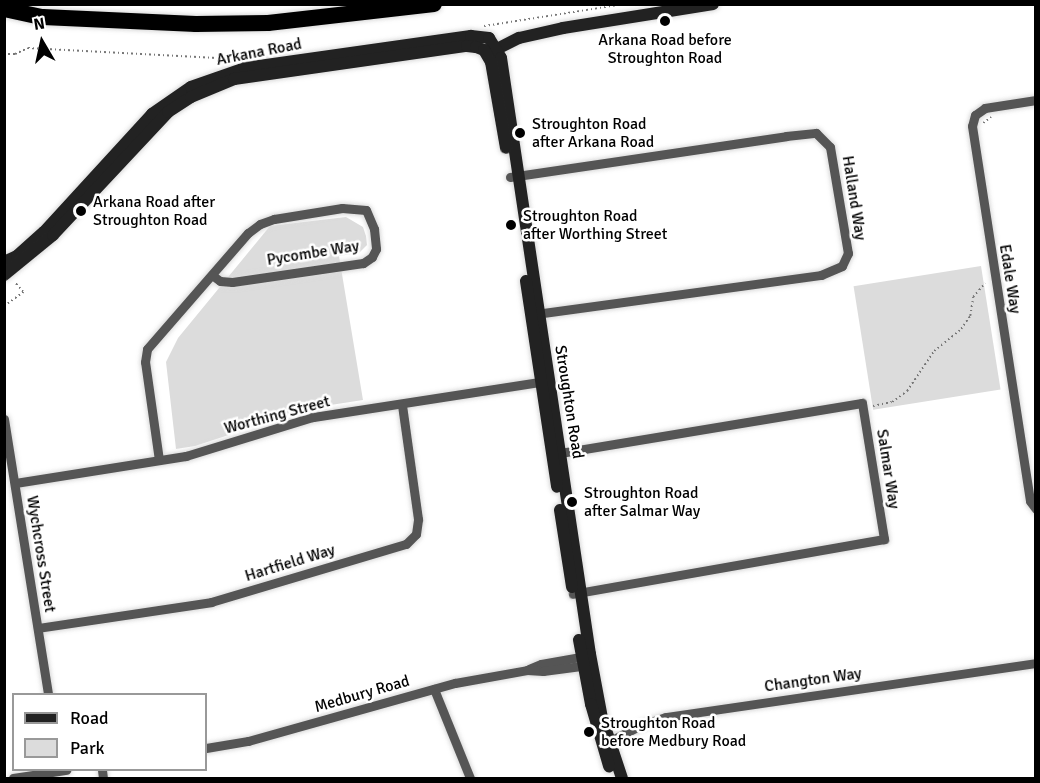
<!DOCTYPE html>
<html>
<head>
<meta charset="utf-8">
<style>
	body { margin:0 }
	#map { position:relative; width:1040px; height:783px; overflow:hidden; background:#fff; font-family:Signika,sans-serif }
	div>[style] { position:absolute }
	.green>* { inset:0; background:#dcdcdc; transform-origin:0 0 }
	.path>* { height:1.5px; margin-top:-0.75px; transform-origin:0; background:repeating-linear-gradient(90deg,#777 0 1.5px,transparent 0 4.5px) }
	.roads { filter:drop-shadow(0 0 2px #dbdbdb) drop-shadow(0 0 2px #dbdbdb) }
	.street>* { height:9px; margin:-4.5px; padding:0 4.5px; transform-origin:4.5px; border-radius:4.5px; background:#555 }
	.secondary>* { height:12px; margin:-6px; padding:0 6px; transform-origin:6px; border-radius:6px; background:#222 }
	.highway>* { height:16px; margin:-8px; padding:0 8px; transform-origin:8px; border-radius:8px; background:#000 }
	.dots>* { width:16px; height:16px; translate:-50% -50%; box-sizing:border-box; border:3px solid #fff; border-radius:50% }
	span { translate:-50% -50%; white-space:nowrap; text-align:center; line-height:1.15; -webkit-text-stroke:5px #fff; paint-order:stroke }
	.poi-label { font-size:16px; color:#000 }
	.left { translate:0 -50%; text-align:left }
	.street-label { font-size:16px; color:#000 }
	.frame { position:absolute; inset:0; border:6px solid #000; pointer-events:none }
	.legend { position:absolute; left:12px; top:693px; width:195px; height:78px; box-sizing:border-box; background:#fff; border:2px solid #999; margin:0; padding:8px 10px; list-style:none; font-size:18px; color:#000 }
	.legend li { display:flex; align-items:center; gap:12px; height:30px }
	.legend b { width:30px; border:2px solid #999 }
	.north { position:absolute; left:12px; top:12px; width:60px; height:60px; -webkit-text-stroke:4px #fff; paint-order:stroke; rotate:351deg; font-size:16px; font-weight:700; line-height:24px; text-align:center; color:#000 }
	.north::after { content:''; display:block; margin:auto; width:21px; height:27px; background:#000; clip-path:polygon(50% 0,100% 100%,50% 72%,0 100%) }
</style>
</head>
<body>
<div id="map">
	<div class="green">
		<div style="clip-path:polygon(346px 217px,363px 227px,366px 236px,367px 245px,359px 253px,339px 256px,363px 400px,311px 408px,195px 446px,176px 449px,166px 362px,178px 338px,270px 226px)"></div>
		<div style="left:981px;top:266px;width:125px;height:129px;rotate:81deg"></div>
	</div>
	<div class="path">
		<div style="left:484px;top:26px;width:143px;rotate:-8.9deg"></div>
		<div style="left:4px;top:54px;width:11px"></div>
		<div style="left:15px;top:54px;width:14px;rotate:-25deg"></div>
		<div style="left:28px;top:48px;width:208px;rotate:3deg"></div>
		<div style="left:983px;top:123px;width:10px;rotate:-37deg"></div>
		<div style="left:4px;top:306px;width:24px;rotate:-36deg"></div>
		<div style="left:23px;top:292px;width:12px;rotate:-132deg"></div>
		<div style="left:873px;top:406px;width:19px;rotate:-12deg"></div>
		<div style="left:892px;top:402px;width:19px;rotate:-36deg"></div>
		<div style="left:907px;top:391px;width:48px;rotate:-56deg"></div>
		<div style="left:934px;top:351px;width:35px;rotate:-39deg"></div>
		<div style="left:961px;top:329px;width:16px;rotate:-55deg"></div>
		<div style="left:970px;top:316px;width:19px;rotate:-81deg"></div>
		<div style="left:973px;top:297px;width:18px;rotate:-49deg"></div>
	</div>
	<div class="roads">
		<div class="street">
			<div style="left:1036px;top:100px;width:52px;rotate:171.1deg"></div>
			<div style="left:985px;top:108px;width:12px;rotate:145deg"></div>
			<div style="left:975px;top:115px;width:11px;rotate:105deg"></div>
			<div style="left:972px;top:126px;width:379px;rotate:81.2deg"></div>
			<div style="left:1030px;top:501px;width:10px;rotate:53deg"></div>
			<div style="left:510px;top:177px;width:279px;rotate:-8.4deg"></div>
			<div style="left:786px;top:136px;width:30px;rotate:-6deg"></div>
			<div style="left:816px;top:133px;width:20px;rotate:45deg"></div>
			<div style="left:830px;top:147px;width:108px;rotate:80.4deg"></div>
			<div style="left:848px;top:253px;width:14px;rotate:115deg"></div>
			<div style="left:842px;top:266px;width:23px;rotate:157deg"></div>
			<div style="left:821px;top:275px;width:289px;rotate:172.2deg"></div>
			<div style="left:4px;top:419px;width:278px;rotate:80.9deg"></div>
			<div style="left:554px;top:454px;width:312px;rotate:-9.4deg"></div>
			<div style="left:862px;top:403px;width:138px;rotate:80.8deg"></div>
			<div style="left:884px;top:539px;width:316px;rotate:170deg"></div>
			<div style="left:159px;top:460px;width:99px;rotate:-98.1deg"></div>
			<div style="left:145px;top:362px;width:13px;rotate:-81deg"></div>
			<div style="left:147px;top:349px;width:154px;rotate:-49deg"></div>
			<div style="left:248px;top:233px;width:15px;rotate:-37deg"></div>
			<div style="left:260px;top:224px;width:15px;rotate:-20deg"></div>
			<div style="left:274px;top:219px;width:69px;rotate:-9.2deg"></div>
			<div style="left:342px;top:208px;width:24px;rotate:5deg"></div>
			<div style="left:366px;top:210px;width:21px;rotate:67deg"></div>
			<div style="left:374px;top:229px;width:20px;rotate:84deg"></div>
			<div style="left:376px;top:249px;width:9px;rotate:117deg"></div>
			<div style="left:372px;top:257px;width:11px;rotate:146deg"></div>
			<div style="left:363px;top:263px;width:132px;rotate:171.7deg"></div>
			<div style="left:232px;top:282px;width:12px;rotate:-175deg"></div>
			<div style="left:220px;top:281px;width:10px;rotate:-143deg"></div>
			<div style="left:15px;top:483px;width:173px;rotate:-9deg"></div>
			<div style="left:186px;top:456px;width:133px;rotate:-17.1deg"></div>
			<div style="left:313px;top:417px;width:236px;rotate:-8.8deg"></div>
			<div style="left:38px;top:628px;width:175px;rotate:-8.5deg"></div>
			<div style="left:211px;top:602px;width:203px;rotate:-16.6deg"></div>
			<div style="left:406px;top:544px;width:14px;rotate:-45deg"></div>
			<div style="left:416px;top:534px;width:15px;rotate:-82deg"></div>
			<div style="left:418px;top:519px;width:115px;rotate:-98deg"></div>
			<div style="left:529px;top:669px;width:13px;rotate:-23deg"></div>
			<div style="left:541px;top:664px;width:46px;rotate:-10.1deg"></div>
			<div style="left:434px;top:689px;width:96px;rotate:68deg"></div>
			<div style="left:606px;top:743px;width:39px;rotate:-27deg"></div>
			<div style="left:641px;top:725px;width:26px;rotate:-18deg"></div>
			<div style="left:666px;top:717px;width:374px;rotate:-8.3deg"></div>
			<div style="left:206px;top:748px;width:43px;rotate:-9.5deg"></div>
			<div style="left:248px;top:741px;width:215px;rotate:-15.7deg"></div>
			<div style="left:455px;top:683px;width:73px;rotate:-10.2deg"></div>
			<div style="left:527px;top:670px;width:16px;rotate:4deg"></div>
			<div style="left:543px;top:671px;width:46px;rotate:-7.4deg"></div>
			<div style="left:102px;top:770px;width:8px;rotate:83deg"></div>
			<div style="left:13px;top:778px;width:54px;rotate:-8.6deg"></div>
		</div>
		<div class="secondary">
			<div style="left:493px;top:51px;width:29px;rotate:-27deg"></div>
			<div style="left:519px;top:38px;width:45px;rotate:-12.8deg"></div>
			<div style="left:563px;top:28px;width:152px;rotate:-9.1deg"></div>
			<div style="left:4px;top:262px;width:14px;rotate:-25deg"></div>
			<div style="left:17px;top:256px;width:36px;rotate:-42deg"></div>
			<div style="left:44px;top:232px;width:160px;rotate:-47.5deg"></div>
			<div style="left:152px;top:114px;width:47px;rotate:-34.7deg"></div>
			<div style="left:191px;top:87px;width:57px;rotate:-19.4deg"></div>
			<div style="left:245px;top:68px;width:228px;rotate:-8.1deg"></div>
			<div style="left:471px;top:36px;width:18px;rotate:6deg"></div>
			<div style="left:489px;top:38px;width:23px;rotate:59deg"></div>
			<div style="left:501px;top:58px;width:603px;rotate:81.51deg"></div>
			<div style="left:590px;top:654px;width:65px;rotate:79.4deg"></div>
			<div style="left:602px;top:718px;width:63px;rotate:71.6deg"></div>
			<div style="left:4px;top:275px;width:63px;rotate:-39.2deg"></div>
			<div style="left:53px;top:235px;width:168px;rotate:-46.9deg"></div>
			<div style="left:168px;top:112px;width:27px;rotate:-33deg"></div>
			<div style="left:191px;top:97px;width:47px;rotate:-22.7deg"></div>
			<div style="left:234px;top:79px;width:235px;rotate:-8.1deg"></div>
			<div style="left:467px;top:46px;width:9px;rotate:6deg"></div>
			<div style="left:476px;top:47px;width:9px;rotate:21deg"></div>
			<div style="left:484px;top:50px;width:14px;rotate:60deg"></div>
			<div style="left:491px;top:62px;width:87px;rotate:80.1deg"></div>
			<div style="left:526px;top:281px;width:208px;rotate:81.4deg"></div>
			<div style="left:560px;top:510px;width:78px;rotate:81.1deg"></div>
			<div style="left:579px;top:640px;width:65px;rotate:79.4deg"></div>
			<div style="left:591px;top:704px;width:65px;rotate:73.8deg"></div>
		</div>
		<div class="highway">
			<div style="left:4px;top:9px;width:40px;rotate:12deg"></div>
			<div style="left:43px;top:17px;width:153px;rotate:2.6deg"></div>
			<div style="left:196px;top:24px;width:72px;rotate:-0.8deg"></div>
			<div style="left:268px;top:23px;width:167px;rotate:-6.5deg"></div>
		</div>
	</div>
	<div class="dots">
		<div style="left:665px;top:21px;background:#000"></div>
		<div style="left:520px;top:133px;background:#000"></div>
		<div style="left:81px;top:211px;background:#000"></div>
		<div style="left:511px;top:225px;background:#000"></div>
		<div style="left:572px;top:502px;background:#000"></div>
		<div style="left:589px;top:732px;background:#000"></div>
	</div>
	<div class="poi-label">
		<span style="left:665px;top:49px">Arkana Road before<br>Stroughton Road</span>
		<span class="left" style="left:532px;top:133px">Stroughton Road<br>after Arkana Road</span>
		<span class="left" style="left:93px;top:211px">Arkana Road after<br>Stroughton Road</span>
		<span class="left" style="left:523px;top:225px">Stroughton Road<br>after Worthing Street</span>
		<span class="left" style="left:584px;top:502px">Stroughton Road<br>after Salmar Way</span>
		<span class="left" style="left:601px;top:732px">Stroughton Road<br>before Medbury Road</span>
	</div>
	<div class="street-label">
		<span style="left:259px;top:52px;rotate:-11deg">Arkana Road</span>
		<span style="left:854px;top:198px;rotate:81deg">Halland Way</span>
		<span style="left:313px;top:253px;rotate:-9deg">Pycombe Way</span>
		<span style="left:1010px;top:279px;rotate:81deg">Edale Way</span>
		<span style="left:569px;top:402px;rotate:81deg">Stroughton Road</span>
		<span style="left:277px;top:415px;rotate:-15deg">Worthing Street</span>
		<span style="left:888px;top:469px;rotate:81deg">Salmar Way</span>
		<span style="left:41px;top:554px;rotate:81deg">Wychcross Street</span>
		<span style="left:290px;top:563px;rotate:-17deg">Hartfield Way</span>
		<span style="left:813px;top:680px;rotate:-8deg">Changton Way</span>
		<span style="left:362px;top:694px;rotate:-16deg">Medbury Road</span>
	</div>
	<div class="frame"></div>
	<ul class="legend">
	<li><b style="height:8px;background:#222"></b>Road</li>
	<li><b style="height:16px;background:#dcdcdc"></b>Park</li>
	</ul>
	<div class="north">N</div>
</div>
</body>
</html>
